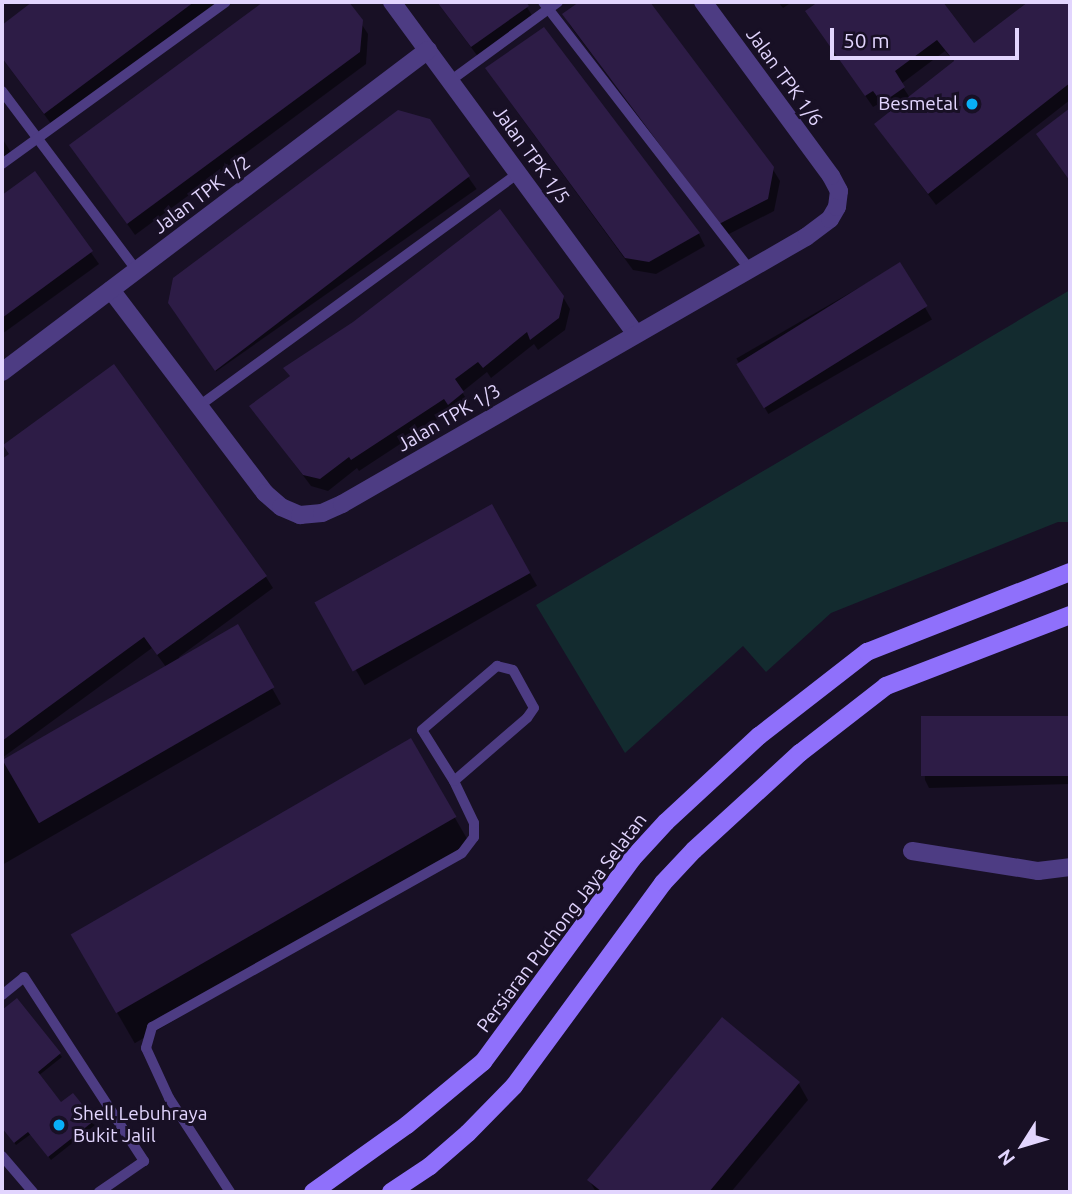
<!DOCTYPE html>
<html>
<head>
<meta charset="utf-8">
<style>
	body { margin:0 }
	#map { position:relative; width:1072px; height:1194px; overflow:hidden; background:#181025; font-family:Ubuntu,sans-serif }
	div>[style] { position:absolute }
	.green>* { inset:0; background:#132b2f }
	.shadow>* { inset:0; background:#0007; transform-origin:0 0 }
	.building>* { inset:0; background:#2d1c46; transform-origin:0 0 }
	.lane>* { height:10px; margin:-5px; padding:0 5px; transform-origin:5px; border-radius:5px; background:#4d3c83 }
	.street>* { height:18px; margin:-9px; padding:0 9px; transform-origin:9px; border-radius:9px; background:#4d3c83 }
	.secondary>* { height:18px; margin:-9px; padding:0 9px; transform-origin:9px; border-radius:9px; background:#8f70fb }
	.dots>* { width:19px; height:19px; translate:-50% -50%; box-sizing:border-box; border:4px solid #181025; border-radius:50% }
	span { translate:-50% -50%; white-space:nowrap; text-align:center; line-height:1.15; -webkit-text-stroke:6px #181025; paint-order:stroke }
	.street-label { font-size:19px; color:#e2d5fe }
	.poi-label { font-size:19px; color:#e2d5fe }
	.right { translate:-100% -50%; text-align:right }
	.left { translate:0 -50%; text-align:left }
	.frame { position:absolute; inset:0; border:4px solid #e2d5fe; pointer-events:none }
	.north { position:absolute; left:988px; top:1110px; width:70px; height:70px; -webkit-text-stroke:5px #181025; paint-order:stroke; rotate:233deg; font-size:19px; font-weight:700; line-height:28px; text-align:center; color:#e2d5fe }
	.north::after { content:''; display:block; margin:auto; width:24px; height:32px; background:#e2d5fe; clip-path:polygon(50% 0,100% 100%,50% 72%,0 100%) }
	.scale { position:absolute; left:830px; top:28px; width:189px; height:32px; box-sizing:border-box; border:4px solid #e2d5fe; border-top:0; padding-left:9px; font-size:21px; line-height:24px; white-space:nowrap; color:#e2d5fe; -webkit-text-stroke:5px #181025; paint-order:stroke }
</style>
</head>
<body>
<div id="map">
	<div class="green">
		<div style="clip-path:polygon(1070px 290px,1070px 522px,1058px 522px,831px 613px,766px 672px,743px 646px,625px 753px,536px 605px)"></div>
	</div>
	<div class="shadow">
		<div style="clip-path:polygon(36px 2px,217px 2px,52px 125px,2px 58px,2px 27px)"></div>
		<div style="clip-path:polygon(266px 2px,347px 2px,368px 34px,366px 64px,135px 235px,71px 145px)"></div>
		<div style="clip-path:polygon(437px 2px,524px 2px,534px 19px,479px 58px)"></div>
		<div style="clip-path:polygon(582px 2px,648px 2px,772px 168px,780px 181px,774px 211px,727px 235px,571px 27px,564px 15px)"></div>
		<div style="clip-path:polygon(778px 2px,792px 2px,783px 8px)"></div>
		<div style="clip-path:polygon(evenodd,821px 2px,941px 2px,974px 45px,1031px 2px,1070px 2px,1070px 100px,936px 205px,876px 125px,890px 114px,882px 102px,873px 107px,808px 12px,821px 2px,945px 51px,955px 63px,910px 98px,901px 84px,945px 51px)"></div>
		<div style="clip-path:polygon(543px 30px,699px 234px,705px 246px,656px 274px,633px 270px,494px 80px)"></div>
		<div style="left:429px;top:121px;width:83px;height:318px;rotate:55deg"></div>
		<div style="clip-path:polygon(2px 138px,12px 154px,2px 162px)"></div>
		<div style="clip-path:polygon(35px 173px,99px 264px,2px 334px,2px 197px)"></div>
		<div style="left:900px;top:264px;width:64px;height:189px;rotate:60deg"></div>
		<div style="clip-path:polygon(563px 297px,570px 309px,565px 330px,538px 350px,534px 344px,491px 378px,487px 372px,462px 392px,470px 405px,456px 415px,452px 410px,359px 471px,357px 468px,328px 491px,311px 486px,251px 406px)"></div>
		<div style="clip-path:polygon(11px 455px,266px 577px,273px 588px,179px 657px,180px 659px,237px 626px,281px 704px,2px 865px,2px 762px,166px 667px,152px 648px,2px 758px,2px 461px)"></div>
		<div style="left:491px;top:506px;width:92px;height:199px;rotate:60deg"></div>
		<div style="clip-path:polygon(1070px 717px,1070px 784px,929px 788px,925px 780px,923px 721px)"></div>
		<div style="left:410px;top:740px;width:125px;height:390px;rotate:60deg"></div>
		<div style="clip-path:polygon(17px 1000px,62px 1057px,38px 1076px,61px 1105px,95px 1125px,51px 1160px,31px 1134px,16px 1145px,2px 1126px,2px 1012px)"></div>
		<div style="clip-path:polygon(722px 1019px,799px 1084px,808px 1100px,731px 1192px,596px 1192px,589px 1180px)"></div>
	</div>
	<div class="building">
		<div style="clip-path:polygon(32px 2px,194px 2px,44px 114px,2px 58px,2px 25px)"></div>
		<div style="clip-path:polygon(263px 2px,349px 2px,363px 20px,360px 52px,127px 224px,69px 145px)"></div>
		<div style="clip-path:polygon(437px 2px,526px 2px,529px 6px,471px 47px)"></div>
		<div style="clip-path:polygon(579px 2px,650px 2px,774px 167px,768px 199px,719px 224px,562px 14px)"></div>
		<div style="clip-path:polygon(818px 2px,943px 2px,974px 43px,1028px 2px,1070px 2px,1070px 83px,928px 194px,874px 124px,954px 61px,937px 40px,895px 71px,905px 87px,882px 103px,873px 91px,865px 96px,805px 11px)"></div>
		<div style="clip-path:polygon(544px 27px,700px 233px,649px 262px,625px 258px,485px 68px)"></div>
		<div style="clip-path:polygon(1070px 108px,1070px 181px,1036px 134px)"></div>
		<div style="clip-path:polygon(398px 110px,430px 119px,470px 176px,215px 371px,168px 303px,173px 278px)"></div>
		<div style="clip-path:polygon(35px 171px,93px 251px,2px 318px,2px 195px)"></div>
		<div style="clip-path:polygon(500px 209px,564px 296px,559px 318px,530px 340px,527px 332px,483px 368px,478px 362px,455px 379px,464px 392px,448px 405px,444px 399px,351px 460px,349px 457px,320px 479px,303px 475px,249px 406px,290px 376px,283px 368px,353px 322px)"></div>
		<div style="left:900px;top:262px;width:52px;height:193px;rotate:58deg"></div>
		<div style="clip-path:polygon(114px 364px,267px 576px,157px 655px,144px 637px,2px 741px,2px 459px,9px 454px,3px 445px)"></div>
		<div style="left:492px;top:504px;width:79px;height:203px;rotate:61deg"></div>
		<div style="left:238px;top:624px;width:73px;height:272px;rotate:60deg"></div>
		<div style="left:1070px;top:716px;width:60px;height:149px;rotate:90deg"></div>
		<div style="left:411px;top:738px;width:91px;height:393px;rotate:60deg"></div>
		<div style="clip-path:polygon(17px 998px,61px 1053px,38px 1072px,61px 1102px,73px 1093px,95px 1120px,48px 1157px,28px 1132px,14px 1143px,2px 1128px,2px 1010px)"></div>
		<div style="clip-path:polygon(722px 1017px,800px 1082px,709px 1192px,602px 1192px,587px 1180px)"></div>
	</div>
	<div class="lane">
		<div style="left:543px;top:2px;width:337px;rotate:52.3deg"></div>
		<div style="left:450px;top:81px;width:134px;rotate:-36.2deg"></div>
		<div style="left:2px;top:91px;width:225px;rotate:53.1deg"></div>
		<div style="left:2px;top:164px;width:276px;rotate:-35.9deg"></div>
		<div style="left:199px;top:406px;width:395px;rotate:-36.1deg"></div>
		<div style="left:2px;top:995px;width:28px;rotate:-39deg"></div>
		<div style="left:24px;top:977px;width:220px;rotate:56.9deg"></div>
		<div style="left:144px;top:1161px;width:55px;rotate:145.4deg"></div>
		<div style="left:2px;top:1156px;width:48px;rotate:49.3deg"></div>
		<div style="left:230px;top:1192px;width:112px;rotate:-123deg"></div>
		<div style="left:169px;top:1098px;width:55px;rotate:-114.7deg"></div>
		<div style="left:146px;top:1048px;width:22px;rotate:-74deg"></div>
		<div style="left:152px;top:1027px;width:355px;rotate:-29.3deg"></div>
		<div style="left:462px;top:853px;width:20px;rotate:-53deg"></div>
		<div style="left:474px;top:837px;width:14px;rotate:-90deg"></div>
		<div style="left:474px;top:823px;width:47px;rotate:-115.5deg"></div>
		<div style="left:454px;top:781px;width:60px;rotate:-122.1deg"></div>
		<div style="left:422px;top:730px;width:99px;rotate:-40.5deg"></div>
		<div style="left:497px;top:666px;width:16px;rotate:14deg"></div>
		<div style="left:513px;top:670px;width:43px;rotate:61.1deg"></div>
		<div style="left:534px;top:708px;width:12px;rotate:125deg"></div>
		<div style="left:527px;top:718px;width:96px;rotate:139.2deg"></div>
	</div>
	<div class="street">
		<div style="left:392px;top:2px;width:412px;rotate:53.7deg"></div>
		<div style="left:111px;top:290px;width:255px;rotate:52.8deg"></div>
		<div style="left:265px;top:493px;width:21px;rotate:41deg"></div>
		<div style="left:281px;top:507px;width:21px;rotate:23deg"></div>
		<div style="left:300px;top:515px;width:22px;rotate:-5deg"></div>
		<div style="left:322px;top:513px;width:22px;rotate:-24deg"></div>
		<div style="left:342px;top:504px;width:535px;rotate:-29.92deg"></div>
		<div style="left:806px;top:237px;width:30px;rotate:-37deg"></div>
		<div style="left:830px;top:219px;width:14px;rotate:-60deg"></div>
		<div style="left:837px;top:207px;width:16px;rotate:-83deg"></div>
		<div style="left:839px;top:191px;width:17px;rotate:-118deg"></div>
		<div style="left:831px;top:176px;width:216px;rotate:-126.3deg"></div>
		<div style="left:2px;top:372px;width:534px;rotate:-37.08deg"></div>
		<div style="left:912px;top:851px;width:128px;rotate:9deg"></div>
		<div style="left:1038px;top:871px;width:32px;rotate:-7deg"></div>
	</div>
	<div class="secondary">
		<div style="left:313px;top:1192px;width:115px;rotate:-35.5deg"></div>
		<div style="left:407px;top:1125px;width:99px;rotate:-39.7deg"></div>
		<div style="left:483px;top:1062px;width:252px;rotate:-53.7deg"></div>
		<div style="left:632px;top:859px;width:50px;rotate:-47.4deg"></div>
		<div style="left:666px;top:822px;width:127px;rotate:-42.8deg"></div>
		<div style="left:759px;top:736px;width:137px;rotate:-37.9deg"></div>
		<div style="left:867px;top:652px;width:218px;rotate:-21.5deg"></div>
		<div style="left:391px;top:1192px;width:47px;rotate:-33.7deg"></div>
		<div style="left:430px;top:1166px;width:50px;rotate:-41deg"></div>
		<div style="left:468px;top:1133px;width:66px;rotate:-45.6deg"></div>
		<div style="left:514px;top:1086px;width:252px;rotate:-53.7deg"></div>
		<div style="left:663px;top:883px;width:45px;rotate:-46.8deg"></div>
		<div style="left:694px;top:850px;width:144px;rotate:-42.5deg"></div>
		<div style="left:800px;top:753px;width:109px;rotate:-37.9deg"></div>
		<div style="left:886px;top:686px;width:197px;rotate:-21.1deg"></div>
	</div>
	<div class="dots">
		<div style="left:972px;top:104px;background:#08aff7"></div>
		<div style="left:59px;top:1125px;background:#08aff7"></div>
	</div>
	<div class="street-label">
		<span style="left:784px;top:77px;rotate:54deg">Jalan TPK 1/6</span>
		<span style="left:531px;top:155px;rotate:54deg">Jalan TPK 1/5</span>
		<span style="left:202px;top:195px;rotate:-37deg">Jalan TPK 1/2</span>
		<span style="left:449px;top:418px;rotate:-30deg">Jalan TPK 1/3</span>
		<span style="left:562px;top:923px;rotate:-53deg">Persiaran Puchong Jaya Selatan</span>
	</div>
	<div class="poi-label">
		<span class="right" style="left:958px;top:104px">Besmetal</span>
		<span class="left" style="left:73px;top:1125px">Shell Lebuhraya<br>Bukit Jalil</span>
	</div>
	<div class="frame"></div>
	<div class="north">N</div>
	<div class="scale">50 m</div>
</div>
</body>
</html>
